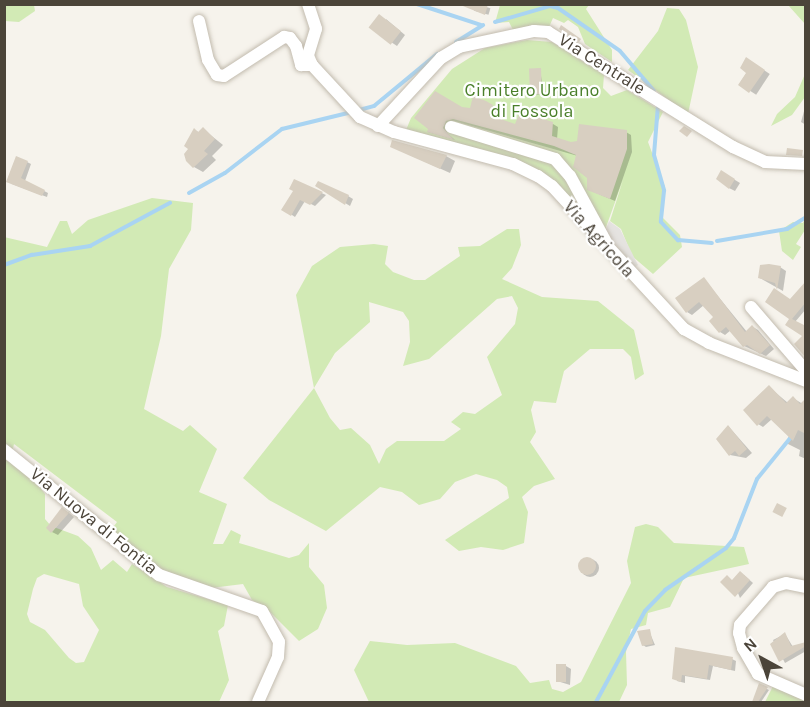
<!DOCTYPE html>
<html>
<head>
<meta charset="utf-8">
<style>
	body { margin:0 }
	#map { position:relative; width:810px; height:707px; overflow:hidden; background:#f6f3ec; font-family:Karla,sans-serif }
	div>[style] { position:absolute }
	.green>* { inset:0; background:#d2eab5 }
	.parking>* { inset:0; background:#e5e3e0 }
	.shadow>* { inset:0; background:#0003; transform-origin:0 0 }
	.round { border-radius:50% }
	.stream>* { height:4px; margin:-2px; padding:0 2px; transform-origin:2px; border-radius:2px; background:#a9d4f2 }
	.building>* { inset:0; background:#d8cfc1; transform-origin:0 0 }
	.roads { filter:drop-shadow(0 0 2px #c2bbae) drop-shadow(0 0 2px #c2bbae) }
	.minor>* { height:12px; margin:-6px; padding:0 6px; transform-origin:6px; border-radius:6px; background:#fff }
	span { translate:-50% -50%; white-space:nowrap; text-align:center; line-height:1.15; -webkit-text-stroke:4.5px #fff; paint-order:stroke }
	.street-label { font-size:18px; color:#4b4439 }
	.park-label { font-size:18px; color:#4a7f2a }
	.frame { position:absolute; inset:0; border:6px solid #4b4439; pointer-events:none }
	.north { position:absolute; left:732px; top:629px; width:60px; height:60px; -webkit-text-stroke:4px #fff; paint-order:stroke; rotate:320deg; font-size:16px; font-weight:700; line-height:24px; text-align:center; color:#4b4439 }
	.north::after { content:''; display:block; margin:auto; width:21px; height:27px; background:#4b4439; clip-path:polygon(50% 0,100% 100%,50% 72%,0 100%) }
</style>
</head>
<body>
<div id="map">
	<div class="green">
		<div style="clip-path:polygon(5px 4px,34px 5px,35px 11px,19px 22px,5px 21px)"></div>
		<div style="clip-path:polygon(500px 5px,589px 5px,586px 9px,612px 50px,612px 62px,585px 44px,578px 27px,568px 20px,564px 23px,553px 18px,549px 27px,513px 30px,509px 22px,495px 23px)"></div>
		<div style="clip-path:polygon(788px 5px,805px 5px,805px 27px,805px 24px)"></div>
		<div style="clip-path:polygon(667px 8px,679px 9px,686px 20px,698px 67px,688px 114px,628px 70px,658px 31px)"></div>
		<div style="clip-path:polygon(527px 40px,552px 42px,604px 75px,603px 88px,611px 96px,627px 90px,663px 112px,648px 142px,665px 187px,662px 217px,680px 235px,682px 247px,653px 274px,632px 256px,621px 229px,610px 221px,623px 180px,605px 230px,597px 232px,551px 178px,406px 130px,411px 118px,452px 69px,485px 48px)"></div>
		<div style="clip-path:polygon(805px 74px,805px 97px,792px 115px,771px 126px,777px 114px,795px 97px)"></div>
		<div style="clip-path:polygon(evenodd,152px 198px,193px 203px,191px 230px,169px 269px,161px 336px,144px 409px,183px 431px,190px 425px,217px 449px,199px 492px,227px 504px,213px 544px,223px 544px,231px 530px,241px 535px,239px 543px,289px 558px,299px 555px,309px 543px,309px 567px,324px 585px,327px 608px,318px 629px,299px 641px,267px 609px,252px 600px,243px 584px,211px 588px,160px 572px,111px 530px,117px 522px,14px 444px,12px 452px,45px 494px,45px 519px,51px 526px,78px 536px,91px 548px,101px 570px,113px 560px,127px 572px,132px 564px,167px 587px,228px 605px,224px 626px,218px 631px,229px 680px,219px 702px,5px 702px,4px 237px,47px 247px,60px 221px,67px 221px,72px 234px,88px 220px,152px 198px,44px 574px,79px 584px,83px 606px,99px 630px,84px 662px,76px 663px,69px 658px,45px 630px,30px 622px,27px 614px,33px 589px,37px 578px,44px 574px)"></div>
		<div style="clip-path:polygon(805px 218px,805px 230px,796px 244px,801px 247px,793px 260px,782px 251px,779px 231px,793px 222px,803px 223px)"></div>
		<div style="clip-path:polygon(evenodd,507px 229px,519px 229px,521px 245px,512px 268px,502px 279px,542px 297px,598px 301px,634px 330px,644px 374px,635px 380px,631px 357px,623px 349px,590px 349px,564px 371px,556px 403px,534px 401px,531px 410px,536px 432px,530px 442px,555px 479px,534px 486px,522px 497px,528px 512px,524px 543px,503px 550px,481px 547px,459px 551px,445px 540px,509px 498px,507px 487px,497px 480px,476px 474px,455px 482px,440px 499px,419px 505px,402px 492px,380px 487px,326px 531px,269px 500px,243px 478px,314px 388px,296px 295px,312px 266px,340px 247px,374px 244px,388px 246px,385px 264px,393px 272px,414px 280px,425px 280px,460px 256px,458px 247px,480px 246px,507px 229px,512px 296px,518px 308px,515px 324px,487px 357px,502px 395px,475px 414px,463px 412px,451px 422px,461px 429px,444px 441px,397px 441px,386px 449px,379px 464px,370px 445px,351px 428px,340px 430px,330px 418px,314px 388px,335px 353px,370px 322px,369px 302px,403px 312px,409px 321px,410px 342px,403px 366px,429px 359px,497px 299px,512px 296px)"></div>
		<div style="clip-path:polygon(646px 524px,658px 527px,674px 543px,744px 547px,749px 564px,684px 578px,670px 607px,648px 613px,646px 625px,631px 629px,626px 652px,627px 685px,619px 702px,369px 702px,354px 670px,370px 641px,407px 645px,455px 643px,516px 666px,530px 683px,549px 680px,552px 689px,563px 692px,581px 682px,631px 583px,627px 561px,635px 527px)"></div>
		<div style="clip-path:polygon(774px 684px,805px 700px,805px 702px,765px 702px)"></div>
	</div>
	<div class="parking">
		<div style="clip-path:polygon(609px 221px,620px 229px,638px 265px,632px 270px,605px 232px)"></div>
	</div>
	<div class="shadow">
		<div style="left:476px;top:4px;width:15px;height:7px;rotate:16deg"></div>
		<div style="clip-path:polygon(386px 19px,405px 35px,397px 46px,391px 42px)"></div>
		<div style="left:753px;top:63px;width:20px;height:25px;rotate:33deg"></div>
		<div style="clip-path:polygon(540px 70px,544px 94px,534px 95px,532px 93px)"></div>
		<div style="clip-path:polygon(485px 102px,498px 109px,494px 118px,516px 126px,553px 124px,558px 127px,557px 139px,571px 143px,626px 132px,631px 135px,632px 152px,615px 201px,594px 192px,578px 156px,454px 121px,447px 133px,455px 140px,428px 132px,461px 108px,471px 110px)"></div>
		<div style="clip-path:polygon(806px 104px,806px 125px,801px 122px)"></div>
		<div style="clip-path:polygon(203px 129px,223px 145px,212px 156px,216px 160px,203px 172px,194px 167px,190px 149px,195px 130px,200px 133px)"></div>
		<div style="clip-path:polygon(393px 142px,446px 156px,455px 161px,450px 173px,401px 151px)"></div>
		<div style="clip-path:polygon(27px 162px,31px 164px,25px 181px,48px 193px,47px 197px,12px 184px)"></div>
		<div style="clip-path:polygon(722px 172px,740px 183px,735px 191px,729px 188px)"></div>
		<div style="clip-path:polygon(295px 181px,326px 195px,315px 206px,305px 201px,295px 217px,283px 209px,295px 191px)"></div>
		<div style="clip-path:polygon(348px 196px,353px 199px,350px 206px,337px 198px)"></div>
		<div style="clip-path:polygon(780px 267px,786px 271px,783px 291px,760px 278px)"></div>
		<div style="clip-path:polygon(704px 279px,747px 332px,753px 327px,758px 330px,774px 349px,766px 356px,744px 346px,731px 330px,725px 335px,720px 332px,715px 317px,704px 305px,692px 315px,687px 312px)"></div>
		<div style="clip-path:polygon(806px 283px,806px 309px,795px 322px,804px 336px,791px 319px,791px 301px)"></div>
		<div style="clip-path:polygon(769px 387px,788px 403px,793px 398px,806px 406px,806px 459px,799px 456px,800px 450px,786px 443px,789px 436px,772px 419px,763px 427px,758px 424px)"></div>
		<div style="clip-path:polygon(729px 427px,752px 453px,746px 458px,730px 455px)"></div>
		<div style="clip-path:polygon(68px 512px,74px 517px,58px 535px,52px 532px)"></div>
		<div class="round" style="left:581px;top:559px;width:18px;height:18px"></div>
		<div style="clip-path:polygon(744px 575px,753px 583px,740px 598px,733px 581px)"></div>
		<div style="clip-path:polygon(649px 631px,655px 645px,646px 647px,643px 645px)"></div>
		<div style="clip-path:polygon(785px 634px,793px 647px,806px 646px,806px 651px,785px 663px,773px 640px)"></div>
		<div style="clip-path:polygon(677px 649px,732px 659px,736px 661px,735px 671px,713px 666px,710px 680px,685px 676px,685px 683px,677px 681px)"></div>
		<div style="clip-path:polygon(566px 666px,571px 669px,570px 685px,557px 681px)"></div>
		<div style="clip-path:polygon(759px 685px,769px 690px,761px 702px,753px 702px)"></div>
	</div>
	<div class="stream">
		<div style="left:417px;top:4px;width:67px;rotate:18.2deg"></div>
		<div style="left:495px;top:22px;width:57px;rotate:-16.2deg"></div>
		<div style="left:550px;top:6px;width:8px;rotate:14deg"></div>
		<div style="left:558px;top:8px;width:75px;rotate:34.7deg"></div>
		<div style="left:620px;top:51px;width:52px;rotate:49.6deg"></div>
		<div style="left:456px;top:42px;width:32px;rotate:-32deg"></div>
		<div style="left:658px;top:105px;width:50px;rotate:94.6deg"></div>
		<div style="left:654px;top:155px;width:37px;rotate:74deg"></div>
		<div style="left:664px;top:191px;width:31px;rotate:96deg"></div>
		<div style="left:661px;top:222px;width:25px;rotate:47deg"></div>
		<div style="left:678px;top:240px;width:34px;rotate:5deg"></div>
		<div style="left:359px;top:110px;width:16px;rotate:-15deg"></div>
		<div style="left:374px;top:106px;width:82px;rotate:-39.5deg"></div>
		<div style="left:189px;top:193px;width:41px;rotate:-29.1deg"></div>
		<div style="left:225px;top:173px;width:72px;rotate:-37.7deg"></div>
		<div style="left:282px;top:129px;width:72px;rotate:-13.7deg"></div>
		<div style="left:717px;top:241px;width:71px;rotate:-9.7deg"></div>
		<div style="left:787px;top:229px;width:22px;rotate:-32deg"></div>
		<div style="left:4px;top:265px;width:30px;rotate:-20deg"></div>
		<div style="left:32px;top:255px;width:59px;rotate:-8.8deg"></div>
		<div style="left:90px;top:246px;width:91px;rotate:-28.3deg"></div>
		<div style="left:596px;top:702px;width:103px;rotate:-61.7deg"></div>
		<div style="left:645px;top:611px;width:29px;rotate:-46deg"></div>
		<div style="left:665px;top:590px;width:74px;rotate:-34.5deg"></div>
		<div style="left:726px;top:548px;width:13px;rotate:-51deg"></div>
		<div style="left:734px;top:538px;width:63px;rotate:-68.7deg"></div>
		<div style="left:757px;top:479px;width:55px;rotate:-50.9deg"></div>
	</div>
	<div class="building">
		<div style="clip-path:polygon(458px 4px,488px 4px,485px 15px)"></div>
		<div style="left:379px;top:14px;width:28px;height:17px;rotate:38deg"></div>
		<div style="clip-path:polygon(561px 25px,581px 39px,579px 42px,559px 29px)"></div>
		<div style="clip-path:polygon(746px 57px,765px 70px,749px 93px,738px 85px,746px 73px,740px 68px)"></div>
		<div style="left:541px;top:68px;width:26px;height:12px;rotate:88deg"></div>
		<div style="clip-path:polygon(435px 91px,462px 107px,470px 108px,473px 96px,486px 101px,493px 105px,489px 115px,515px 124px,520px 112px,553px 122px,552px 136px,571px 142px,577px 141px,579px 124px,627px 130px,627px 149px,610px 199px,587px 190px,587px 178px,573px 167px,576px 155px,554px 146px,453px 119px,446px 121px,443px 128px,454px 140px,427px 132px,428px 129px,414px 118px)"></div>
		<div style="clip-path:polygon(684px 126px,692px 131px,687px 137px,679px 131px)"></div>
		<div style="clip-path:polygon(203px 127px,215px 139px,204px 151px,208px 154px,193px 168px,186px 161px,184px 154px,188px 149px,184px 146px,194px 128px,198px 132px)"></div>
		<div style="clip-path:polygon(392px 140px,447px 155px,440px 169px,390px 147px)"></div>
		<div style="clip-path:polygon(787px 148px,803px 150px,802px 156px,786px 155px)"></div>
		<div style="clip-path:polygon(16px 156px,28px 161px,21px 178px,45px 190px,42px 196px,6px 182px)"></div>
		<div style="clip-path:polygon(721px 170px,735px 179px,729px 189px,716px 179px)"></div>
		<div style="clip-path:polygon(294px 179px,323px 192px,310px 205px,300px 200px,291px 216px,281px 210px,293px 191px,289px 189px)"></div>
		<div style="clip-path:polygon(318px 181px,349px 195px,345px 205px,315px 186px)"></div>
		<div style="clip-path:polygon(769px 264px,781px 266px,777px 290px,775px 283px,758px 278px,760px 265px)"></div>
		<div style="clip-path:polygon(704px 277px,745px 332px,752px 325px,770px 345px,760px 354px,747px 345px,743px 347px,726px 327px,719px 333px,709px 321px,713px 317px,699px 302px,686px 313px,675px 298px)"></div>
		<div style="clip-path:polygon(806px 281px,806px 302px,792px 319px,806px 326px,806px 358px,794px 344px,802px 336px,785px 325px,789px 319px,765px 302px,774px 288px,790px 299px)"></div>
		<div style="clip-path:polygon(769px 385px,786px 403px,793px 396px,800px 404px,806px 398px,806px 434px,798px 430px,793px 441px,767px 416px,757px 426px,743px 410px)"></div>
		<div style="clip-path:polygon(728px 425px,747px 449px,739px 456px,735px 451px,729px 456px,716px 439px)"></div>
		<div style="left:777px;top:503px;width:11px;height:10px;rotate:27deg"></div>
		<div style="clip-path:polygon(62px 507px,69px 513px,51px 533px,46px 528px)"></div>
		<div class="round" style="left:578px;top:557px;width:18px;height:18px"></div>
		<div style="clip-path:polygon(740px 571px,750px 580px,735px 597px,720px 582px,727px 575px,732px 580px)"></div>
		<div style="clip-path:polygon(650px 629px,653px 644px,642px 646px,637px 631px)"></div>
		<div style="clip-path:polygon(785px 632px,791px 646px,806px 642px,806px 646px,779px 662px,770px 644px)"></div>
		<div style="clip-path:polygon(675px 647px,733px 657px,731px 670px,709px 665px,707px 679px,682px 675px,681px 682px,672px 679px)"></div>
		<div style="left:556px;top:664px;width:10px;height:18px"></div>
		<div style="clip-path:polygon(759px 683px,768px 687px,758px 702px,752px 702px)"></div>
	</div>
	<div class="roads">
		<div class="minor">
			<div style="left:308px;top:4px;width:26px;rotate:72deg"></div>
			<div style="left:316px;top:29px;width:28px;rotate:107deg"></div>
			<div style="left:308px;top:56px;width:10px;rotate:66deg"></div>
			<div style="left:312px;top:65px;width:71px;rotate:47.3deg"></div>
			<div style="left:360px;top:117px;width:37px;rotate:24deg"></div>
			<div style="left:394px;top:132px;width:123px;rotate:15.1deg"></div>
			<div style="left:513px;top:164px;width:28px;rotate:26deg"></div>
			<div style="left:538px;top:176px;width:17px;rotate:36deg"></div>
			<div style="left:552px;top:186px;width:195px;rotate:47.3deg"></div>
			<div style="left:684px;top:329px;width:29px;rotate:29deg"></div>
			<div style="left:709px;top:343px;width:104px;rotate:21.4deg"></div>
			<div style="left:199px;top:21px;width:40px;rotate:77deg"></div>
			<div style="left:208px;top:60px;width:17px;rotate:59deg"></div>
			<div style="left:217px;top:75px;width:7px;rotate:8deg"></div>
			<div style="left:224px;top:76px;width:72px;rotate:-33deg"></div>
			<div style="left:284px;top:37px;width:6px;rotate:9deg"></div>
			<div style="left:290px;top:38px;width:10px;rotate:53deg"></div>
			<div style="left:296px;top:46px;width:20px;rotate:75deg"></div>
			<div style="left:301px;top:65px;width:11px"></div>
			<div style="left:378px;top:126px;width:93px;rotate:-47.2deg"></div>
			<div style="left:441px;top:58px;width:21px;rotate:-31deg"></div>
			<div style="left:459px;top:47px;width:77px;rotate:-12deg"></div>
			<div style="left:534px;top:31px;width:14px;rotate:4deg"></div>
			<div style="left:548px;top:32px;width:218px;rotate:31.9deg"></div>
			<div style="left:733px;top:147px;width:35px;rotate:25deg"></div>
			<div style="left:765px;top:162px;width:41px;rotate:2.8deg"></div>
			<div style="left:451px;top:127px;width:109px;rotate:17.1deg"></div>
			<div style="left:555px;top:159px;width:23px;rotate:49deg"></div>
			<div style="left:570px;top:176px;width:77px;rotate:61.4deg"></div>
			<div style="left:751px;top:307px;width:84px;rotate:49.3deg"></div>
			<div style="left:4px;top:450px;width:199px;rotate:38.9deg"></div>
			<div style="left:159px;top:575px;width:109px;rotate:19.3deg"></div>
			<div style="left:262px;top:611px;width:35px;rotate:61deg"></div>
			<div style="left:279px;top:642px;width:15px;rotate:94deg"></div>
			<div style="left:278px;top:657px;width:49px;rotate:114deg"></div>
			<div style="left:806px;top:587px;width:20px;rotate:-169deg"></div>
			<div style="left:786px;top:583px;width:14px;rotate:163deg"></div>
			<div style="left:773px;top:587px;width:50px;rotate:131deg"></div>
			<div style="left:740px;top:625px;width:8px;rotate:97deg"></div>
			<div style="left:739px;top:633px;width:16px;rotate:75deg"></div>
			<div style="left:743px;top:648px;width:30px;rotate:60deg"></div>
			<div style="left:758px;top:674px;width:52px;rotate:23.6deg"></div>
		</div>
	</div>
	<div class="street-label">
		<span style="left:602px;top:64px;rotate:32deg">Via Centrale</span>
		<span style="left:599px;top:239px;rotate:48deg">Via Agricola</span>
		<span style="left:94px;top:521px;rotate:39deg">Via Nuova di Fontia</span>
	</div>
	<div class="park-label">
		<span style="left:532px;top:101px">Cimitero Urbano<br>di Fossola</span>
	</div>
	<div class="frame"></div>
	<div class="north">N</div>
</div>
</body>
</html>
